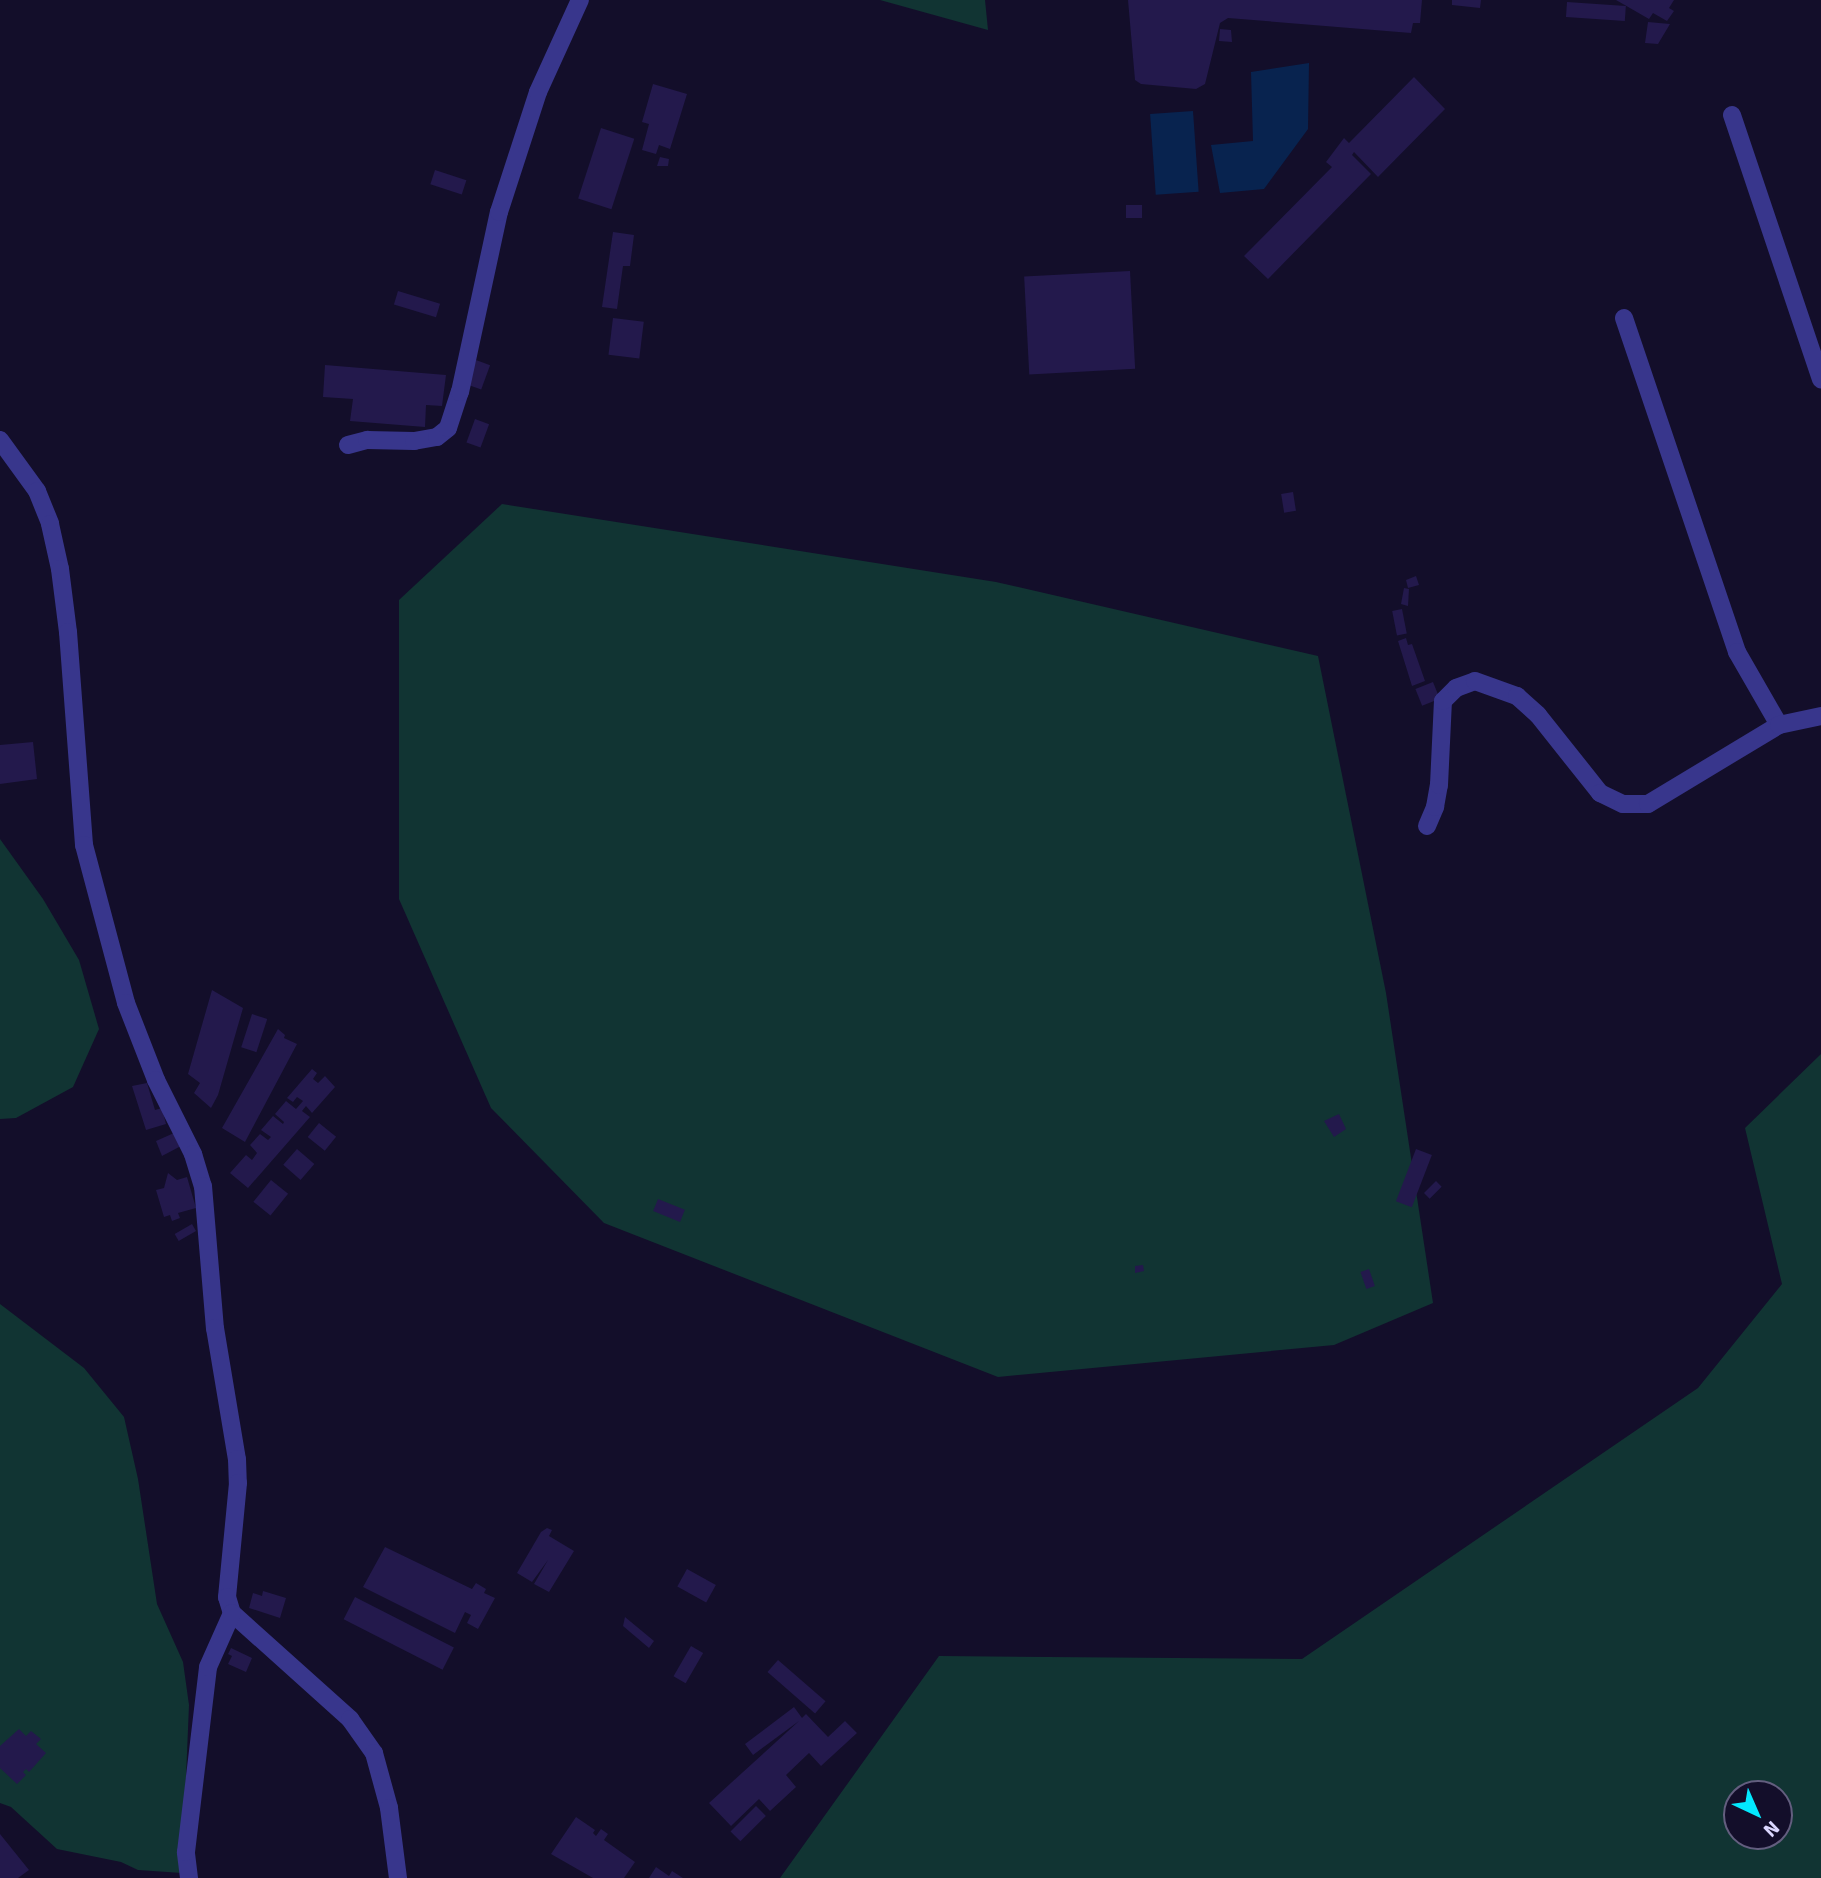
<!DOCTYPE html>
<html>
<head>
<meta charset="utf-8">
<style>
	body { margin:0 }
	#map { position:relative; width:1821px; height:1878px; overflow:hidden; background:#130e2a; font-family:Signika,sans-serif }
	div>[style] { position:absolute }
	.green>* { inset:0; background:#113433 }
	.water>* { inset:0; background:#08234f; transform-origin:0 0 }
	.building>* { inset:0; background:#23194c; transform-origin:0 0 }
	.minor>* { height:18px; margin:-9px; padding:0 9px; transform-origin:9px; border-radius:9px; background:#38368c }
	span { translate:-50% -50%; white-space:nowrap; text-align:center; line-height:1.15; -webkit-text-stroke:7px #130e2a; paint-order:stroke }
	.north { position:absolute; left:1723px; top:1780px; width:70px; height:70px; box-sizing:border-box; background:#130e2a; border:2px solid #635e7f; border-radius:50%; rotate:136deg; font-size:19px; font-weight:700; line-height:28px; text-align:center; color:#dbd7ff }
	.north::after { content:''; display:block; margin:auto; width:24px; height:32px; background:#03e9ff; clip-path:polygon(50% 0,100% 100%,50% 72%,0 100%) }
</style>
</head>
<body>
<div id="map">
	<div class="green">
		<div style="clip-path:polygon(880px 0,985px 0,988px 30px)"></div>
		<div style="clip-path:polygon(502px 504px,996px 582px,1318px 656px,1386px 993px,1433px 1303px,1334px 1345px,998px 1377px,604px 1223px,491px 1108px,399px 899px,399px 600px)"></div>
		<div style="clip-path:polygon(0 839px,43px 899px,79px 960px,99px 1029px,73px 1087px,16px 1118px,0 1119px)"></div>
		<div style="clip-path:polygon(evenodd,1821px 1054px,1821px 1878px,780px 1878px,939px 1656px,1302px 1659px,1698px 1388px,1782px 1284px,1745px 1128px,1821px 1054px,1737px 1794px,1779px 1794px,1779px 1836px,1737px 1836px,1737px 1794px)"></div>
		<div style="clip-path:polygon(0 1304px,84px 1368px,124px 1417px,138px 1479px,157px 1604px,183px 1662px,189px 1705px,182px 1873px,138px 1870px,121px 1862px,57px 1849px,11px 1807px,0 1803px)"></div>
	</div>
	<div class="water">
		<div style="clip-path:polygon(1309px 63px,1308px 129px,1264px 189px,1220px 193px,1211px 145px,1253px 141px,1251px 72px)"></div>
		<div style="left:1193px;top:111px;width:81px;height:43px;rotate:86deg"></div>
	</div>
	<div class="building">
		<div style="clip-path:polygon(1128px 0,1422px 0,1420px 23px,1413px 23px,1411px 33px,1228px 18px,1220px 23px,1205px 84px,1196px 89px,1141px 84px,1135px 80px)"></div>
		<div style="clip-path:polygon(1452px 0,1481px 0,1480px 8px,1452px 5px)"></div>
		<div style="clip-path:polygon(1616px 0,1674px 0,1669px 8px,1674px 11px,1667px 21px,1653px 13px,1649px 19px)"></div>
		<div style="left:1567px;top:2px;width:59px;height:15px;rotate:4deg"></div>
		<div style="clip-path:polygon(1648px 22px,1670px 24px,1658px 44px,1645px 43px)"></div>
		<div style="clip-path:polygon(1220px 29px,1231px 30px,1232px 42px,1219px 41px)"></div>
		<div style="clip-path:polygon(1414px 77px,1445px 109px,1378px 177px,1354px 152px,1352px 155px,1371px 174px,1268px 279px,1244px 256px,1332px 167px,1326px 162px,1344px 138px,1349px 143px)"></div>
		<div style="clip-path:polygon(653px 84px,687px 94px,670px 149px,659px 145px,656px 154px,642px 150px,649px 124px,642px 122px)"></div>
		<div style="left:601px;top:128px;width:35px;height:74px;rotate:18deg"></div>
		<div style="clip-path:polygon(660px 157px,669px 159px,668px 166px,657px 166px)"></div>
		<div style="left:435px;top:170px;width:33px;height:15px;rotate:18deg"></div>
		<div style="left:1126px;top:205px;width:16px;height:13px"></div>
		<div style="clip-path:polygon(613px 232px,634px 235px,630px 266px,623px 266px,617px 309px,602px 307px)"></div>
		<div style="left:1130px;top:271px;width:98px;height:106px;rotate:87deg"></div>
		<div style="left:398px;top:291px;width:44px;height:14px;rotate:17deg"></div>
		<div style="left:613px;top:318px;width:31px;height:37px;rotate:7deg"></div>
		<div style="left:476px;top:360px;width:15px;height:26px;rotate:20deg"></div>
		<div style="clip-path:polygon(325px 365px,446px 375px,442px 406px,426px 405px,425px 427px,350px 421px,353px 399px,323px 397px)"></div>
		<div style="left:475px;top:419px;width:15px;height:25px;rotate:20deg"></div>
		<div style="left:1293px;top:492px;width:19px;height:12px;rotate:81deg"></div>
		<div style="clip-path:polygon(1416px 576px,1419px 585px,1408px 588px,1406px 580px)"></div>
		<div style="clip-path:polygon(1404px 588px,1409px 589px,1408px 606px,1401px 604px)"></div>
		<div style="left:1402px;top:609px;width:25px;height:10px;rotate:79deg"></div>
		<div style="clip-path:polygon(1406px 638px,1408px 645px,1412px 644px,1425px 681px,1412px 686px,1398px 641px)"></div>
		<div style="left:1433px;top:682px;width:18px;height:19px;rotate:68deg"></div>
		<div style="clip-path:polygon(33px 742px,37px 779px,0 784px,0 745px)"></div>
		<div style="clip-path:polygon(212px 990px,243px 1008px,218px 1095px,211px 1108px,194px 1093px,200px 1083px,188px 1074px)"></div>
		<div style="left:252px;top:1014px;width:16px;height:35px;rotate:18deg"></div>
		<div style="clip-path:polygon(278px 1029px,285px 1035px,284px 1038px,297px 1044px,245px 1142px,222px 1128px)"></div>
		<div style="clip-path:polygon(312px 1069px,317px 1073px,313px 1079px,318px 1083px,325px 1076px,335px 1087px,312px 1113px,306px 1106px,302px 1111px,310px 1117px,248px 1188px,230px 1173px,246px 1155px,252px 1160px,257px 1153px,250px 1145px,260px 1134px,268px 1140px,271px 1137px,261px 1130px,273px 1116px,283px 1124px,284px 1122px,275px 1114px,286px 1101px,296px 1109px,303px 1101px,297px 1097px,293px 1102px,287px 1098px)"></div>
		<div style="clip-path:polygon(147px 1083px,155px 1110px,162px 1108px,166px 1124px,146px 1130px,132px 1086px)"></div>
		<div style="clip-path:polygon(1339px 1114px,1346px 1129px,1334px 1137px,1324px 1121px)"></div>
		<div style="left:319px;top:1123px;width:22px;height:18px;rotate:39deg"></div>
		<div style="clip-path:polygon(174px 1133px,181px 1146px,162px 1156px,156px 1141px)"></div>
		<div style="left:297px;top:1149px;width:23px;height:21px;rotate:41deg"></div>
		<div style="left:1416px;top:1149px;width:17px;height:56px;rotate:21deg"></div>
		<div style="clip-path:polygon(168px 1173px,177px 1180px,187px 1177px,196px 1208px,178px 1213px,180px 1218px,172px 1221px,170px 1215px,164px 1217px,156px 1190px,164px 1188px)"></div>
		<div style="left:271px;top:1180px;width:22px;height:28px;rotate:39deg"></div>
		<div style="left:1436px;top:1181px;width:8px;height:17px;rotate:45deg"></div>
		<div style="left:658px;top:1199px;width:29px;height:13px;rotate:22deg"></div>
		<div style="left:192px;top:1224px;width:8px;height:20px;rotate:60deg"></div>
		<div style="clip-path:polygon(1143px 1265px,1144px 1271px,1135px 1273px,1135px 1266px)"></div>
		<div style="left:1369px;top:1269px;width:18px;height:9px;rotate:71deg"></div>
		<div style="clip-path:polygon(547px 1528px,552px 1530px,549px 1536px,574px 1551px,549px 1592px,534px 1584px,548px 1560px,532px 1582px,517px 1573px,541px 1532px)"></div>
		<div style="clip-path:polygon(385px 1547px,472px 1589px,476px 1583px,486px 1589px,484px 1593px,495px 1598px,478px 1629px,467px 1623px,471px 1615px,465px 1612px,455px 1633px,363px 1587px)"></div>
		<div style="left:687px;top:1569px;width:33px;height:20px;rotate:29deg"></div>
		<div style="clip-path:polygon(263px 1591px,286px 1598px,280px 1618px,249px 1608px,253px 1593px,262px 1596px)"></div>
		<div style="left:355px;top:1597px;width:111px;height:25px;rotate:27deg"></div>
		<div style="clip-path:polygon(625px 1617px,654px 1641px,649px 1648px,623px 1626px)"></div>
		<div style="left:691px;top:1646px;width:14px;height:35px;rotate:30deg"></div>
		<div style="clip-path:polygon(231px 1648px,252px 1658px,246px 1672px,228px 1664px,232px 1656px,228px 1654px)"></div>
		<div style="left:778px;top:1660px;width:63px;height:16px;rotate:41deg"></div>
		<div style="clip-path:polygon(794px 1707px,802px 1718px,806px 1714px,828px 1737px,845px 1721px,857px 1733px,821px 1766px,809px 1753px,786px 1775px,796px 1787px,770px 1811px,759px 1799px,731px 1826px,709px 1803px,799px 1721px,753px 1755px,745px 1744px)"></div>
		<div style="clip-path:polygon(19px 1729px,26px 1736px,31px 1731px,41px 1739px,36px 1744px,46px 1753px,29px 1772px,26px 1769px,23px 1772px,26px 1775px,17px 1784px,0 1768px,0 1746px)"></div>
		<div style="left:756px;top:1806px;width:14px;height:36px;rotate:45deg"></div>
		<div style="clip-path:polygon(576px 1817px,595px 1830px,593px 1833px,596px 1836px,601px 1829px,608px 1834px,604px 1840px,635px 1862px,624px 1878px,593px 1878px,551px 1854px)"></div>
		<div style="clip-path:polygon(0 1834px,29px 1870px,18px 1878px,0 1878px)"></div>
		<div style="clip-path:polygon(656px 1867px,669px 1876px,672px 1871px,683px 1878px,649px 1878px)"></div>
	</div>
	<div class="minor">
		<div style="left:1732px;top:115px;width:279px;rotate:71.4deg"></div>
		<div style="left:1624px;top:318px;width:353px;rotate:71.3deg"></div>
		<div style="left:1737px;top:652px;width:84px;rotate:60.1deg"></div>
		<div style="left:0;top:440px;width:63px;rotate:54deg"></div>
		<div style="left:37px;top:491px;width:35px;rotate:68deg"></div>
		<div style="left:50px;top:524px;width:46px;rotate:77.5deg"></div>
		<div style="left:60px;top:569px;width:64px;rotate:82.8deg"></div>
		<div style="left:68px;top:632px;width:214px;rotate:85.7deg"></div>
		<div style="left:84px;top:845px;width:163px;rotate:75.1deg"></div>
		<div style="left:126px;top:1003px;width:83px;rotate:68.7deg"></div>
		<div style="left:156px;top:1080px;width:83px;rotate:63.4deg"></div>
		<div style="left:193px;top:1154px;width:34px;rotate:73deg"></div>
		<div style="left:203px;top:1186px;width:143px;rotate:85.2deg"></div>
		<div style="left:215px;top:1328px;width:133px;rotate:80.5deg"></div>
		<div style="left:237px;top:1459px;width:24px;rotate:88deg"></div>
		<div style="left:238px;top:1483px;width:115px;rotate:95.5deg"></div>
		<div style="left:227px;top:1597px;width:17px;rotate:73deg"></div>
		<div style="left:232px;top:1613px;width:159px;rotate:41.9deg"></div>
		<div style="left:350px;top:1719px;width:42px;rotate:54.8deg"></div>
		<div style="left:374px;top:1753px;width:57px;rotate:74.7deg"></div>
		<div style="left:389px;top:1808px;width:71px;rotate:82.7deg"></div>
		<div style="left:348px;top:445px;width:20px;rotate:-15deg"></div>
		<div style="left:367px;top:440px;width:47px;rotate:1.2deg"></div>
		<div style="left:414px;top:441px;width:23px;rotate:-10deg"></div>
		<div style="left:437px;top:437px;width:14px;rotate:-39deg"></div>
		<div style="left:448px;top:428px;width:38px;rotate:-72deg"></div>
		<div style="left:460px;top:392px;width:184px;rotate:-77.8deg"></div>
		<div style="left:499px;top:212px;width:126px;rotate:-72deg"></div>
		<div style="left:538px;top:92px;width:101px;rotate:-65.5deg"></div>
		<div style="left:1427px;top:826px;width:21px;rotate:-67deg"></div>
		<div style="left:1435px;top:807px;width:22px;rotate:-80deg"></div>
		<div style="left:1439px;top:785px;width:84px;rotate:-87.3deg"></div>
		<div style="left:1443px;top:701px;width:18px;rotate:-45deg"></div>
		<div style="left:1456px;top:688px;width:20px;rotate:-20deg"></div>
		<div style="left:1475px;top:681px;width:45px;rotate:19.7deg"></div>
		<div style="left:1517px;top:696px;width:28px;rotate:42deg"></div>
		<div style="left:1538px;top:715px;width:100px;rotate:51.5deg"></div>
		<div style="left:1600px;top:793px;width:25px;rotate:26deg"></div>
		<div style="left:1623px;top:804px;width:25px"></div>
		<div style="left:1648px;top:804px;width:153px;rotate:-31.1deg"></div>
		<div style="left:1779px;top:725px;width:43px;rotate:-12.1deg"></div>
		<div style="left:189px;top:1878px;width:26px;rotate:-97deg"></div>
		<div style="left:186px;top:1852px;width:186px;rotate:-83.2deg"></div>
		<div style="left:208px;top:1667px;width:59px;rotate:-66deg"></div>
	</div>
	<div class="north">N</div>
</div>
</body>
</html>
